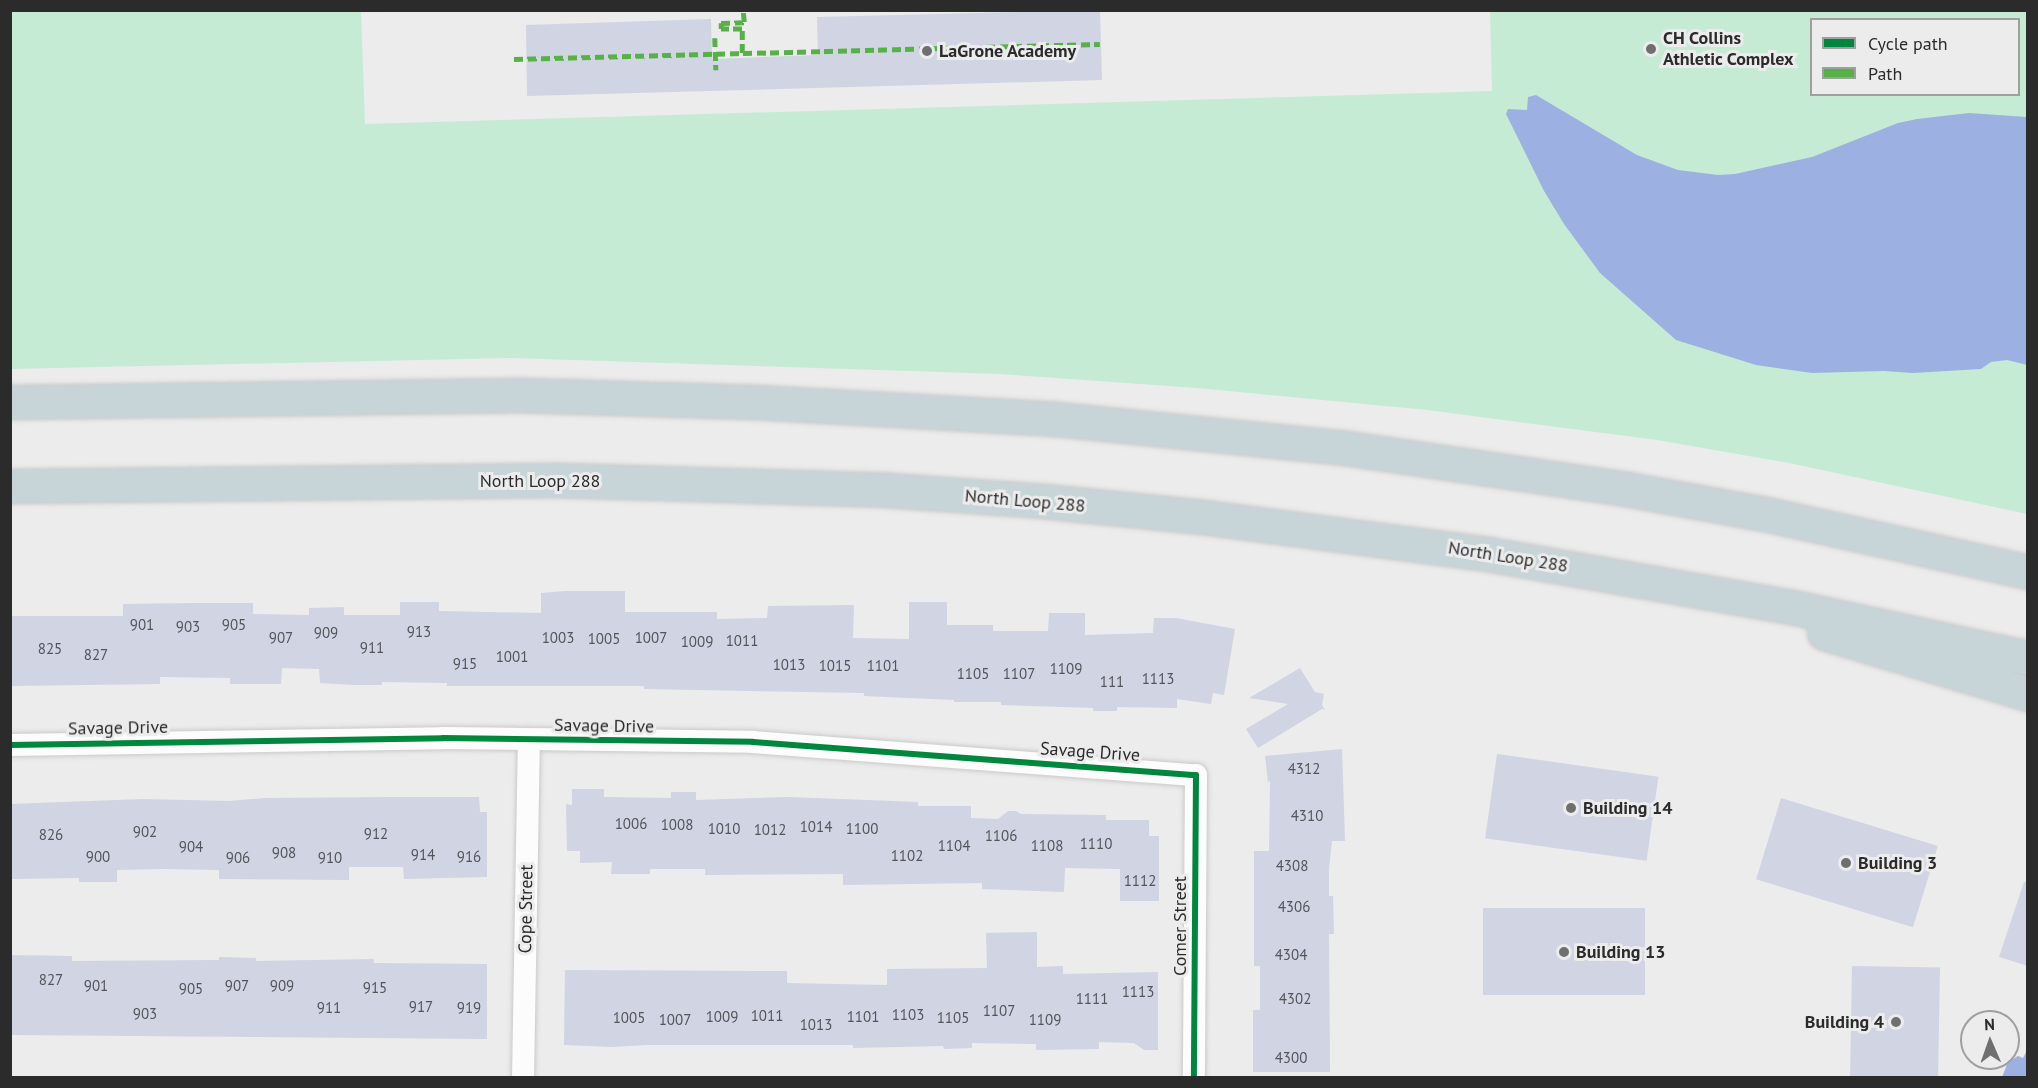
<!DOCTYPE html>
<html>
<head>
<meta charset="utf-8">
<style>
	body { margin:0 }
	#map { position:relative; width:2038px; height:1088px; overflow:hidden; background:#ececed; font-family:"PT Sans",sans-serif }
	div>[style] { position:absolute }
	.green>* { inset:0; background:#c6ebd5 }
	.water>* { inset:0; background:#9cb1e2 }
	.building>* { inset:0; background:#d0d4e3; transform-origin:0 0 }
	.roads { filter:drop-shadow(0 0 2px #cacacb) drop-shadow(0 0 2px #cacacb) }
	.street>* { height:22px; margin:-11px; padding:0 11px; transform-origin:11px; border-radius:11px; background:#fcfcfc }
	.highway>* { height:33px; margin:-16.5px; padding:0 16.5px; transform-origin:16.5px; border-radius:16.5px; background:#c7d4d8 }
	.quiet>* { height:4.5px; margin-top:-2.25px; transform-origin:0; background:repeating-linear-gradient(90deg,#56b246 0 9px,transparent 0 13.5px) }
	.cycleway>* { height:6px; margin:-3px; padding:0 3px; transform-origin:3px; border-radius:3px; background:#00873e }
	.dots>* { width:16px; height:16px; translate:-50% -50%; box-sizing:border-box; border:3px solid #ececed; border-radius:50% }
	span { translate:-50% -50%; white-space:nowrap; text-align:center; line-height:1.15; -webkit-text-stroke:6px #ececed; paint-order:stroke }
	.number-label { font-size:15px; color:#54555a }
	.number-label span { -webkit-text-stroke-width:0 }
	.poi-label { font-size:18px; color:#2b2b2c; font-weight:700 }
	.left { translate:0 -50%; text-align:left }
	.right { translate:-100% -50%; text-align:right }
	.street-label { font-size:18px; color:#2b2b2c }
	.frame { position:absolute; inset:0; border:12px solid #2b2b2c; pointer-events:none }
	.legend { position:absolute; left:1810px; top:18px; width:210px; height:78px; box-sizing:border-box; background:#ececed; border:2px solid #9f9fa0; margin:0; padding:8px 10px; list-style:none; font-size:18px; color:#2b2b2c }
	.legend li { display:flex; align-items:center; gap:12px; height:30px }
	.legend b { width:30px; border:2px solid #9f9fa0 }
	.north { position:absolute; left:1960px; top:1010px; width:60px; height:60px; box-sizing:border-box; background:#ececed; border:2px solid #9f9fa0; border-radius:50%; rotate:358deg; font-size:16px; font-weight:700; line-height:24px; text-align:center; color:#2b2b2c }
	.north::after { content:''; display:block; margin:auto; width:21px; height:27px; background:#6f6f70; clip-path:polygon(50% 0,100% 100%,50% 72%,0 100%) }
</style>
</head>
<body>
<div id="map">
	<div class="green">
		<div style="clip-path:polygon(evenodd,10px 11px,361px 11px,365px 124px,1492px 91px,1490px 11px,2027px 11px,2027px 514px,1789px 463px,1657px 440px,1427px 410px,1197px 388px,1000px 374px,512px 358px,11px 369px,10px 11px,1812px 20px,2018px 20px,2018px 94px,1812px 94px,1812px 20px)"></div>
	</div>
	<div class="water">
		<div style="clip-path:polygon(1536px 95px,1637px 155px,1678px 170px,1718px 175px,1735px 174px,1812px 157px,1898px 123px,1917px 119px,1969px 113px,2027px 117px,2027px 365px,2007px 360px,1991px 362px,1981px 369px,1913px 373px,1884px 371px,1812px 373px,1756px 365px,1676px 340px,1600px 273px,1564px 224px,1544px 191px,1506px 114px,1508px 109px,1527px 110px,1528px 97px)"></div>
		<div style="clip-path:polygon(2026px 1052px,2027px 1077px,2002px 1077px,2008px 1062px,2018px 1056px,2023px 1058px)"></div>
	</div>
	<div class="building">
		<div style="clip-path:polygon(1100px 10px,1102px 80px,527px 96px,526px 25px,711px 19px,712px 59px,818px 55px,817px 17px)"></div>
		<div style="clip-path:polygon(565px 591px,625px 591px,625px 612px,717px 612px,717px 619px,767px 618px,768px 606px,854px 605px,853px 638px,909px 639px,909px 602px,947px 602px,947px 625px,993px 625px,993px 631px,1048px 631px,1049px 613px,1085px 613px,1085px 635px,1153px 633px,1154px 618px,1176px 618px,1235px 629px,1224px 695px,1213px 693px,1211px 704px,1177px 699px,1177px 708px,1117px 707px,1117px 711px,1093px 711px,1093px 708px,1001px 705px,1001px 702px,954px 702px,954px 700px,864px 696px,864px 693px,644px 689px,644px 686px,447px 686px,447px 683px,382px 682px,382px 685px,353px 685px,320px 683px,319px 669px,282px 668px,281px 684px,230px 684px,230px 678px,160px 677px,160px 684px,10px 686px,10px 616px,123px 616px,123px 604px,194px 603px,253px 603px,253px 614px,309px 615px,309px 608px,344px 607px,344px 615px,400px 615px,400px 602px,439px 602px,439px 611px,541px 613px,541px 593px)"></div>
		<div style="clip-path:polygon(1300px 668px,1315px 692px,1324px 694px,1322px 705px,1325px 710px,1322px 709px,1258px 748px,1246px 729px,1288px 704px,1249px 698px)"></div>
		<div style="clip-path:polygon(1342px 749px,1345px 841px,1332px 841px,1329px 868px,1329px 896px,1333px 896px,1334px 934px,1329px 934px,1330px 1072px,1253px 1072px,1253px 1010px,1260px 1010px,1260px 966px,1254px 966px,1254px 851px,1269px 851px,1270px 781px,1268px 782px,1265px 756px)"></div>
		<div style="left:1497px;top:754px;width:163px;height:85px;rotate:8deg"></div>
		<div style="clip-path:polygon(572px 789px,604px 789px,604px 797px,671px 798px,671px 792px,696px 792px,696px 800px,789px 797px,918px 802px,918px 806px,971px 806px,971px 818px,998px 819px,1008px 811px,1016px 811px,1021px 814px,1106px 815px,1106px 820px,1149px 820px,1149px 836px,1159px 836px,1159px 901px,1120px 901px,1120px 869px,1065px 868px,1064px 892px,982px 889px,982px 883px,843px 885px,843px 874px,705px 875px,705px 869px,650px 869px,650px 874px,611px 874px,612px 862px,580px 863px,580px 851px,567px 851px,566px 804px,572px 805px)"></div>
		<div style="clip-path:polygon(397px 797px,479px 797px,480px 812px,487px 812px,487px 877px,404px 879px,403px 867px,349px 867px,349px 880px,219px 879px,219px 870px,163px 869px,117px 870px,117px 882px,79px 882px,79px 878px,10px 879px,10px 804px,143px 799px,228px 801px,265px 798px)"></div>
		<div style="left:1781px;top:798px;width:164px;height:85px;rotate:17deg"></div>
		<div style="clip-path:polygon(2024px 882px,2028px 883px,2028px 966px,1999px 957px)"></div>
		<div style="left:1483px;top:908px;width:162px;height:87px"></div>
		<div style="clip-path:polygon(1037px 932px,1037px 967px,1063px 966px,1063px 974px,1158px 972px,1158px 1050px,1144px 1050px,1134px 1043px,1099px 1042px,1099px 1049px,1036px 1050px,1036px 1044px,972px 1043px,972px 1048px,944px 1049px,943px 1046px,853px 1048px,853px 1045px,647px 1045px,611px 1047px,564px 1045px,565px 970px,787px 971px,787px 983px,887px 985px,887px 969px,987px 968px,986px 933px)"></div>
		<div style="clip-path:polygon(10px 955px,72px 956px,72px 961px,219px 960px,219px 957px,256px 958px,256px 961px,374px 959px,374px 963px,487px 964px,487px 1039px,10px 1035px)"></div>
		<div style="left:1852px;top:966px;width:88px;height:111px;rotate:1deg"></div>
	</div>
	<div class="roads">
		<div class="street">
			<div style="left:10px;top:745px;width:433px;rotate:-0.9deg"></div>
			<div style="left:443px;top:738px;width:310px;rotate:0.7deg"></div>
			<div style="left:753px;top:742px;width:444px;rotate:4.3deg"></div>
			<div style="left:1196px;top:775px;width:303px;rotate:90.4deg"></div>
			<div style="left:523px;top:1078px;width:338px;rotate:-89deg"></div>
		</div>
		<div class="highway">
			<div style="left:10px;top:402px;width:510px;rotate:-0.79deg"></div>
			<div style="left:520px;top:395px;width:235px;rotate:1.7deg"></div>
			<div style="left:755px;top:402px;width:301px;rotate:3.2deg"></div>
			<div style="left:1056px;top:419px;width:284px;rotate:5.7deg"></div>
			<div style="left:1339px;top:447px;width:290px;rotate:8.3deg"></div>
			<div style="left:1626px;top:489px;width:141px;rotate:10.2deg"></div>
			<div style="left:1765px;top:514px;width:269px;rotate:12.4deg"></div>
			<div style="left:10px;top:486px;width:548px;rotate:-0.63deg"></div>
			<div style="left:558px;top:480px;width:329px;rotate:1.7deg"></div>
			<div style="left:887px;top:490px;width:156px;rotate:4deg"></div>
			<div style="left:1043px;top:501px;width:161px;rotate:5.7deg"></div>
			<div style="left:1203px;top:517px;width:287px;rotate:7.4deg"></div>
			<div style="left:1488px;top:554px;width:309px;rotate:9.9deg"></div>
			<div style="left:1792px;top:607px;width:241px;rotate:12.2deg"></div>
			<div style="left:1824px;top:633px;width:213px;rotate:16.6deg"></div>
		</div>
	</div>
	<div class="quiet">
		<div style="left:715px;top:38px;width:32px;rotate:88deg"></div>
		<div style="left:742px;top:53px;width:24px;rotate:-90deg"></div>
		<div style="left:742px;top:29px;width:21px;rotate:180deg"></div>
		<div style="left:721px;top:29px;width:6px;rotate:-90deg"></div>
		<div style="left:721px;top:23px;width:23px;rotate:-2deg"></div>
		<div style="left:744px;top:22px;width:12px;rotate:-95deg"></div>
		<div style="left:514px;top:59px;width:586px;rotate:-1.47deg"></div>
	</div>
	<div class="cycleway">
		<div style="left:10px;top:745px;width:433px;rotate:-0.9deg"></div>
		<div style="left:443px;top:738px;width:310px;rotate:0.7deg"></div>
		<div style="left:753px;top:742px;width:444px;rotate:4.3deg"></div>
		<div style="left:1196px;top:775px;width:303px;rotate:90.4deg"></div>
	</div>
	<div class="dots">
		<div style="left:1651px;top:49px;background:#6f6f70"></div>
		<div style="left:927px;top:51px;background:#6f6f70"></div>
		<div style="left:1571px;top:808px;background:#6f6f70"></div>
		<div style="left:1846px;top:863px;background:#6f6f70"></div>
		<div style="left:1564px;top:952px;background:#6f6f70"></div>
		<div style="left:1896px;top:1022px;background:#6f6f70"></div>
	</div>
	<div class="number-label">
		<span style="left:142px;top:625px">901</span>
		<span style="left:234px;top:625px">905</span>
		<span style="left:188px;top:627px">903</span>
		<span style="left:419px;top:632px">913</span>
		<span style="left:326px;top:633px">909</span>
		<span style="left:281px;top:638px">907</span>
		<span style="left:558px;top:638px">1003</span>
		<span style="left:651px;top:638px">1007</span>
		<span style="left:604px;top:639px">1005</span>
		<span style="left:742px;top:641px">1011</span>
		<span style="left:697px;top:642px">1009</span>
		<span style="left:372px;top:648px">911</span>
		<span style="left:50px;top:649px">825</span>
		<span style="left:96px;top:655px">827</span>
		<span style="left:512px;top:657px">1001</span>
		<span style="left:465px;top:664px">915</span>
		<span style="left:789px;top:665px">1013</span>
		<span style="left:835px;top:666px">1015</span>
		<span style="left:883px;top:666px">1101</span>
		<span style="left:1066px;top:669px">1109</span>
		<span style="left:973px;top:674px">1105</span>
		<span style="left:1019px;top:674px">1107</span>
		<span style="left:1158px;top:679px">1113</span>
		<span style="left:1112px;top:682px">111</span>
		<span style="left:1304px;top:769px">4312</span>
		<span style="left:1307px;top:816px">4310</span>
		<span style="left:631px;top:824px">1006</span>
		<span style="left:677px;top:825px">1008</span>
		<span style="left:816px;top:827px">1014</span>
		<span style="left:724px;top:829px">1010</span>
		<span style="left:862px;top:829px">1100</span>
		<span style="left:770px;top:830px">1012</span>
		<span style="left:145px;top:832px">902</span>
		<span style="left:376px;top:834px">912</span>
		<span style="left:51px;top:835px">826</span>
		<span style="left:1001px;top:836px">1106</span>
		<span style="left:1096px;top:844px">1110</span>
		<span style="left:954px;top:846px">1104</span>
		<span style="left:1047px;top:846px">1108</span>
		<span style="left:191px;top:847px">904</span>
		<span style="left:284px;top:853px">908</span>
		<span style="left:423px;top:855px">914</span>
		<span style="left:907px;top:856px">1102</span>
		<span style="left:98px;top:857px">900</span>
		<span style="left:469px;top:857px">916</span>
		<span style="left:238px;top:858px">906</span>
		<span style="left:330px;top:858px">910</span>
		<span style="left:1292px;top:866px">4308</span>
		<span style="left:1140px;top:881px">1112</span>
		<span style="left:1294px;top:907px">4306</span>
		<span style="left:1291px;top:955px">4304</span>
		<span style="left:51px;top:980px">827</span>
		<span style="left:96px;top:986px">901</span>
		<span style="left:237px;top:986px">907</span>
		<span style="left:282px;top:986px">909</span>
		<span style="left:375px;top:988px">915</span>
		<span style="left:191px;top:989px">905</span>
		<span style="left:1138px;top:992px">1113</span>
		<span style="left:1092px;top:999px">1111</span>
		<span style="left:1295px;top:999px">4302</span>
		<span style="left:421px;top:1007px">917</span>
		<span style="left:329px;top:1008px">911</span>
		<span style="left:469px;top:1008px">919</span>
		<span style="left:999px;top:1011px">1107</span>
		<span style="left:145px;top:1014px">903</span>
		<span style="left:908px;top:1015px">1103</span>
		<span style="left:767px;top:1016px">1011</span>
		<span style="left:722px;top:1017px">1009</span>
		<span style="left:863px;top:1017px">1101</span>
		<span style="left:629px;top:1018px">1005</span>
		<span style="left:953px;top:1018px">1105</span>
		<span style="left:675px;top:1020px">1007</span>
		<span style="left:1045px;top:1020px">1109</span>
		<span style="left:816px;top:1025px">1013</span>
		<span style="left:1291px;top:1058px">4300</span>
	</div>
	<div class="poi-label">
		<span class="left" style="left:1663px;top:49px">CH Collins<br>Athletic Complex</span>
		<span class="left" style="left:939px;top:51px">LaGrone Academy</span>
		<span class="left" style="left:1583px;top:808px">Building 14</span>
		<span class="left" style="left:1858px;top:863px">Building 3</span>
		<span class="left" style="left:1576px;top:952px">Building 13</span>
		<span class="right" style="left:1884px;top:1022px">Building 4</span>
	</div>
	<div class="street-label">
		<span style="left:540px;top:481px">North Loop 288</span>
		<span style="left:1025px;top:501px;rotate:5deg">North Loop 288</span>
		<span style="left:1508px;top:557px;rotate:9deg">North Loop 288</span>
		<span style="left:604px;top:726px;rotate:1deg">Savage Drive</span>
		<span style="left:118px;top:728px;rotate:-1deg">Savage Drive</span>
		<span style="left:1090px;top:752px;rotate:4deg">Savage Drive</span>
		<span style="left:526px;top:909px;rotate:-89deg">Cope Street</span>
		<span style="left:1180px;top:926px;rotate:-90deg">Comer Street</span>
	</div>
	<div class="frame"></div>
	<ul class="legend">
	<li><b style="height:8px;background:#00873e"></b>Cycle path</li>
	<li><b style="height:8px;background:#56b246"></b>Path</li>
	</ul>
	<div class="north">N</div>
</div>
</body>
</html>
